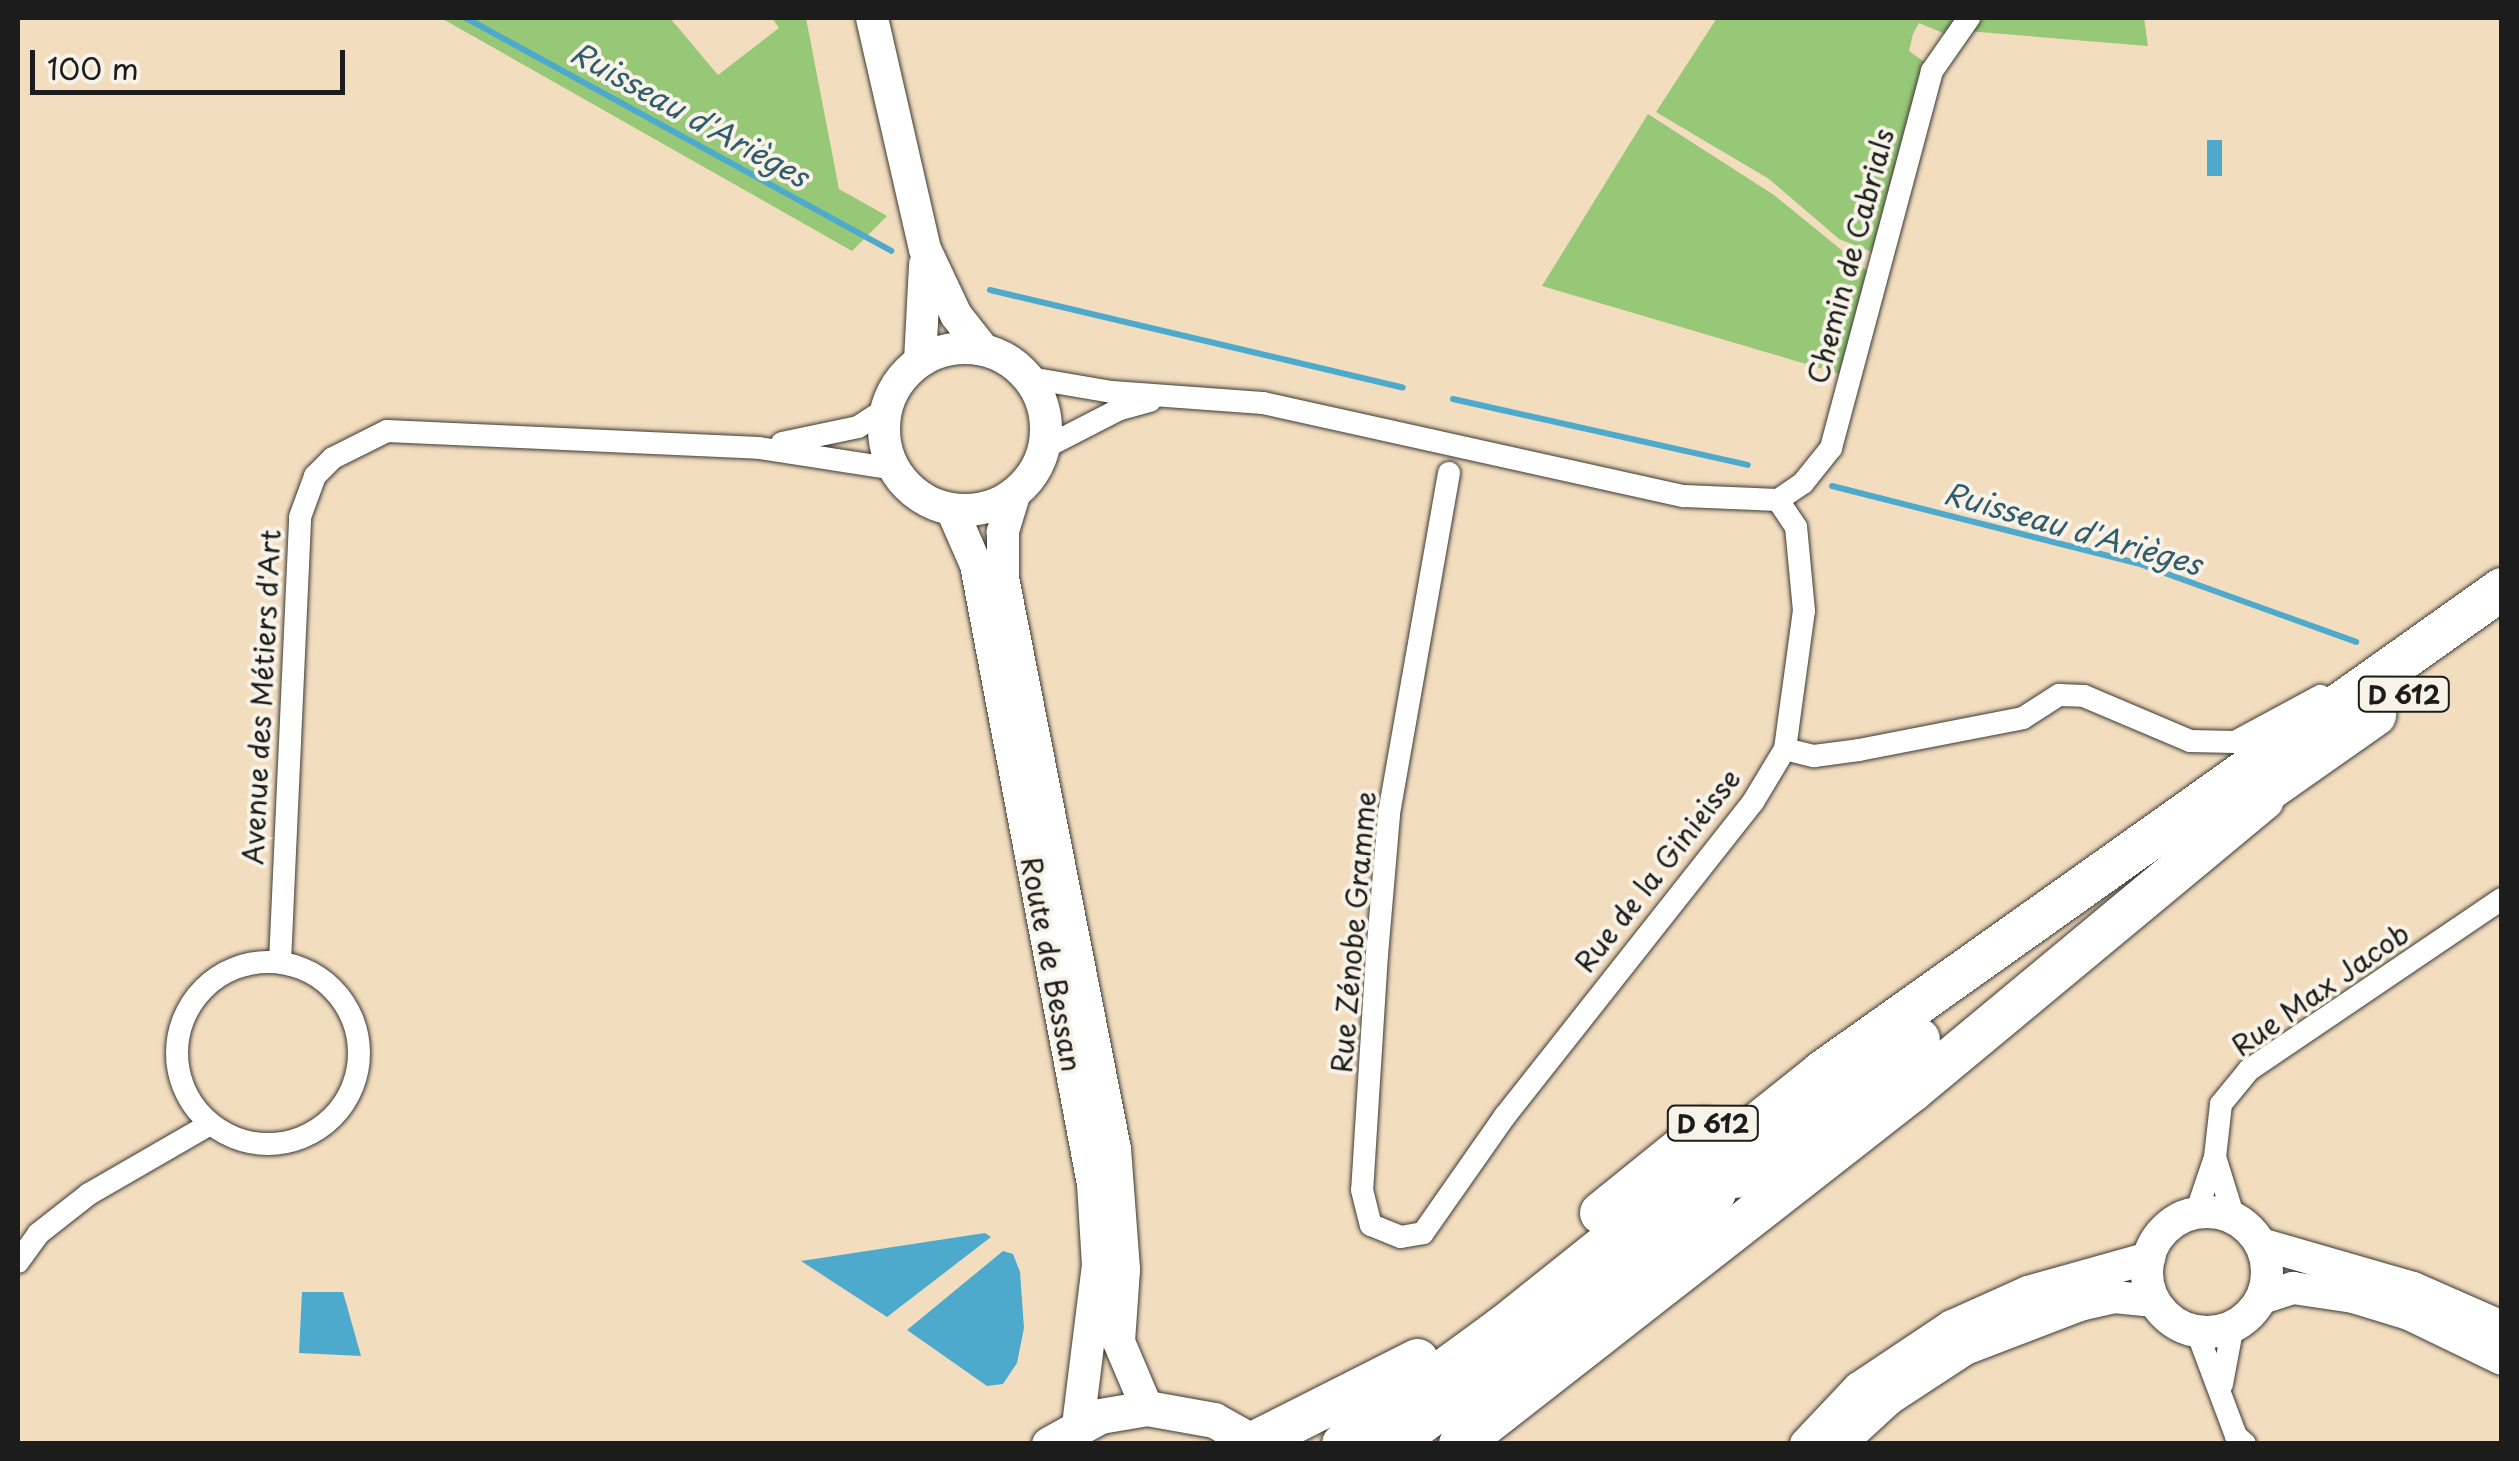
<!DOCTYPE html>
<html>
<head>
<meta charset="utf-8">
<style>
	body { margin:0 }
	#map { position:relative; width:2519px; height:1461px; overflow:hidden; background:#f3ddbf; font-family:"Playpen Sans",sans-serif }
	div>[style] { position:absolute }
	.green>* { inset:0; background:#97c877 }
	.water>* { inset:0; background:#4eaacc; transform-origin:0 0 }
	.stream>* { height:6px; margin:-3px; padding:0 3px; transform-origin:3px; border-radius:3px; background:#4eaacc }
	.roads { filter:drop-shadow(0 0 2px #3c3934) drop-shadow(0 0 2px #3c3934) }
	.street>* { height:22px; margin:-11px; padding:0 11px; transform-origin:11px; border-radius:11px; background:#fff }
	.street>.ring { margin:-11px; padding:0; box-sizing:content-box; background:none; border:22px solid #fff; border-radius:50% }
	.secondary>* { height:32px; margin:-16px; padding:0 16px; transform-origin:16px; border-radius:16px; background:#fff }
	.secondary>.ring { margin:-16px; padding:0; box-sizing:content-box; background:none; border:32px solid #fff; border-radius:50% }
	.primary>* { height:35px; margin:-17.5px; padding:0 17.5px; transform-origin:17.5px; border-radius:17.5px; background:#fff }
	.highway>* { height:42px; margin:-21px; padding:0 21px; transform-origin:21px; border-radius:21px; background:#fff }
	span { translate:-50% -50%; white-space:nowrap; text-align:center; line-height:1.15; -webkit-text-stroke:8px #f7f3e8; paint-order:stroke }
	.shield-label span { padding:2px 8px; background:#f7f3e8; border:2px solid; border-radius:8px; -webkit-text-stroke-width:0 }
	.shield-label { font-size:25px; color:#1c1c1c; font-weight:700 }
	.street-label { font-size:28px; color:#1c1c1c }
	.water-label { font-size:30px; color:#325c6b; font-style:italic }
	.frame { position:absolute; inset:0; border:20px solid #1c1c1c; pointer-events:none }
	.scale { position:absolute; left:30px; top:50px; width:315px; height:45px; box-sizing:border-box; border:5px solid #1c1c1c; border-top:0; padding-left:12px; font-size:30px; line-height:35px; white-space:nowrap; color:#1c1c1c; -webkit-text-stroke:8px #f7f3e8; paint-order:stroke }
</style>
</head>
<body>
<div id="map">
	<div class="green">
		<div style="clip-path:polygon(441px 18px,670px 18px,718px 75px,779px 28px,772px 18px,806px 18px,839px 189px,887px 216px,852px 251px)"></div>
		<div style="clip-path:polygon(1717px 18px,1962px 18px,1945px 34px,1919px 23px,1913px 34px,1909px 51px,1926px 63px,1872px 252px,1839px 239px,1769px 179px,1656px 112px)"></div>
		<div style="clip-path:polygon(1980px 18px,2144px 18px,2148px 46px,1967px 31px)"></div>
		<div style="clip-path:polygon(1648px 114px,1774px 195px,1871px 274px,1840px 374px,1542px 286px)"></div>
	</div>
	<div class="water">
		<div style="left:2207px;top:140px;width:15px;height:36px"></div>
		<div style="clip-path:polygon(985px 1233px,991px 1237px,887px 1317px,801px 1261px)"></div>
		<div style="clip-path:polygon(1003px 1251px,1013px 1254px,1020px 1272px,1024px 1328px,1017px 1363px,1003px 1384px,987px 1386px,907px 1330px)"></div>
		<div style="clip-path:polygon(302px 1292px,343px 1292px,361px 1356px,299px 1353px)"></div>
	</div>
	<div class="stream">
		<div style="left:466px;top:18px;width:485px;rotate:28.7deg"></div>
		<div style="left:990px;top:290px;width:424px;rotate:13.3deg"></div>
		<div style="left:1453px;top:399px;width:302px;rotate:12.6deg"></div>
		<div style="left:1832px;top:486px;width:315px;rotate:14.2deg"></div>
		<div style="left:2137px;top:563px;width:233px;rotate:19.8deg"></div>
	</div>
	<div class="roads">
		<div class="street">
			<div style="left:1030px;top:378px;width:83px;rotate:9.7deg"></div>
			<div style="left:1112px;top:392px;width:151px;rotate:4.2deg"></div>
			<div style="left:1263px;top:403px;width:431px;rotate:12.5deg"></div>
			<div style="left:1684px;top:496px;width:94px;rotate:2.4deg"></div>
			<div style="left:782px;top:443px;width:78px;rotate:-11.9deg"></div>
			<div style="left:858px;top:427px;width:33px;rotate:-33deg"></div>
			<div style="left:1046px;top:447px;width:83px;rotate:-27.2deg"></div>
			<div style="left:1120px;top:409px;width:31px;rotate:-15deg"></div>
			<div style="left:1449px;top:473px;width:347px;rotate:100deg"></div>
			<div style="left:1389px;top:815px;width:140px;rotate:94.9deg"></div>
			<div style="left:1377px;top:954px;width:236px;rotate:93.6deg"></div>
			<div style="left:1362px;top:1190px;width:36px;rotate:76deg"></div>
			<div style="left:1371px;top:1225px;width:32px;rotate:22deg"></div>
			<div style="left:1401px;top:1237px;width:22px;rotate:-10deg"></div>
			<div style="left:1423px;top:1233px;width:143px;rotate:-55deg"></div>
			<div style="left:1505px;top:1116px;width:400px;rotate:-51.7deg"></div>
			<div style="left:1753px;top:802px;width:62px;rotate:-58.9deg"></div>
			<div style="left:1785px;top:749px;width:139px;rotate:-82.2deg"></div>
			<div style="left:1804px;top:611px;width:84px;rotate:-95.4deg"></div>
			<div style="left:1796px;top:527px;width:32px;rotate:-124deg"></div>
			<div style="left:1778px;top:500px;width:30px;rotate:-34deg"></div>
			<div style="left:1803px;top:483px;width:45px;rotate:-51.3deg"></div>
			<div style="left:1831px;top:448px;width:390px;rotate:-75deg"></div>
			<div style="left:1932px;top:71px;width:65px;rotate:-55.1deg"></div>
			<div style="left:1785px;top:749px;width:30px;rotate:14deg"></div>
			<div style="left:1814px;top:756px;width:45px;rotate:-7.6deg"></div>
			<div style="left:1859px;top:750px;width:167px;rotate:-11deg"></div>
			<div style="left:2023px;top:718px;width:43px;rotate:-32.6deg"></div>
			<div style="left:2059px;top:695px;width:25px;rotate:2deg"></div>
			<div style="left:2084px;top:696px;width:115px;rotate:23deg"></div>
			<div style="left:2190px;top:741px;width:45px;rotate:1.3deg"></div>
			<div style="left:2235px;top:742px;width:97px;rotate:-28.4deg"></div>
			<div class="ring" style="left:177px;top:962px;width:160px;height:160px"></div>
			<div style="left:280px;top:962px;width:445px;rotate:-87.4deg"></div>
			<div style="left:300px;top:517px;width:44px;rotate:-69.9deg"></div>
			<div style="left:315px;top:476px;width:25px;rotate:-45deg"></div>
			<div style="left:333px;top:458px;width:60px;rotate:-26.6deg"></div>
			<div style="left:387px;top:431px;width:372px;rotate:2.6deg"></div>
			<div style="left:759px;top:448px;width:137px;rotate:8.8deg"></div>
			<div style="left:2196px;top:1213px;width:56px;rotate:-71.2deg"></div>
			<div style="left:2234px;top:1218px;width:64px;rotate:-107.3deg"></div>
			<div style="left:2215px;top:1157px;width:53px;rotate:-83.5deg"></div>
			<div style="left:2221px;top:1104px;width:44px;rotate:-50.5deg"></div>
			<div style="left:2249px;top:1070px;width:305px;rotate:-34.1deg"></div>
			<div style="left:18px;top:1262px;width:34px;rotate:-54deg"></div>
			<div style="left:38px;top:1234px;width:65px;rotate:-38.1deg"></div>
			<div style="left:89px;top:1194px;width:140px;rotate:-30deg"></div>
			<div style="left:2197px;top:1332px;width:111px;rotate:69.4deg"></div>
			<div style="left:2236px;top:1436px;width:12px;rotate:42deg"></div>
			<div style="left:2222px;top:1384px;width:60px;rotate:-79.4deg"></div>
		</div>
		<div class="secondary">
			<div style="left:872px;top:18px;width:237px;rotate:77.1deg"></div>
			<div style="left:925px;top:249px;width:73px;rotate:64.8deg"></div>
			<div style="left:956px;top:315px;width:42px;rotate:51.8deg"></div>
			<div class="ring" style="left:884px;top:348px;width:130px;height:130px"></div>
			<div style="left:920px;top:361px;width:97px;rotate:-87deg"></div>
			<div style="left:1014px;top:495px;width:39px;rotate:107deg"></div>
			<div style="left:1003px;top:532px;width:46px;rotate:90deg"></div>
			<div style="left:1003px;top:578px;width:582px;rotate:78.9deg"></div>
			<div style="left:1115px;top:1149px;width:121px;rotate:85.7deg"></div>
			<div style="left:1124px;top:1270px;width:72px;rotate:94deg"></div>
			<div style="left:1119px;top:1342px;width:72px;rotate:67deg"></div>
			<div style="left:952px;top:510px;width:60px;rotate:66.4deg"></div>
			<div style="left:976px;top:565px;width:630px;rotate:79.3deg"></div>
			<div style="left:1093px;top:1184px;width:81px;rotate:86.5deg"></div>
			<div style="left:1098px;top:1265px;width:161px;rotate:97.1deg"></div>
			<div class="ring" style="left:2147px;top:1212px;width:88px;height:88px"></div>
			<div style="left:2261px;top:1244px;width:158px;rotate:16.1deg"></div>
			<div style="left:2413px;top:1288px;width:97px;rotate:23.7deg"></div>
			<div style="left:2262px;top:1298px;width:33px;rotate:-18deg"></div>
			<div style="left:2293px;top:1288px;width:61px;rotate:8.5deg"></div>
			<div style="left:2353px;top:1297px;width:59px;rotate:16.9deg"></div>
			<div style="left:2409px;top:1314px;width:103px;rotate:25.8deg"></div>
			<div style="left:1806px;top:1444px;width:77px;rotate:-46.6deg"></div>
			<div style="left:1859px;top:1388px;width:112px;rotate:-33.7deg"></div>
			<div style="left:1952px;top:1326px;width:83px;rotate:-24.1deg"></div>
			<div style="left:2028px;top:1292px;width:126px;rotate:-15.7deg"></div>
			<div style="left:1840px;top:1444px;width:67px;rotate:-42.6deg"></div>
			<div style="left:1889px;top:1399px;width:91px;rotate:-33.3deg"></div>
			<div style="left:1965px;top:1349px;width:123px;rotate:-20.9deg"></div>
			<div style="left:2080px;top:1305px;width:35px;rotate:-13deg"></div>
			<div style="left:2114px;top:1297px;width:40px;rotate:5.7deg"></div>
		</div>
		<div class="primary">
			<div style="left:1049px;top:1444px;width:58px;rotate:-28.8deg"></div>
			<div style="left:1100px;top:1416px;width:48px;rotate:-9.7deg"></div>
			<div style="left:1147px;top:1408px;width:68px;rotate:10.2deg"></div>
			<div style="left:1214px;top:1420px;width:49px;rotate:29.2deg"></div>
		</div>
		<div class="highway">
			<div style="left:2237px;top:812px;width:169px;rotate:-35.1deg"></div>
			<div style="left:1736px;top:1177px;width:229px;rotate:-37deg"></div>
			<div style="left:1601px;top:1213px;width:134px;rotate:-38.9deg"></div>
			<div style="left:1538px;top:1346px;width:235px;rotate:-41deg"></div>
			<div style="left:1255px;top:1442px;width:182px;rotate:-26.8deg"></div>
			<div style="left:1343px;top:1444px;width:198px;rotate:-36.2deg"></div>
			<div style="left:1503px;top:1327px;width:408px;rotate:-38.6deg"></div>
			<div style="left:1822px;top:1072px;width:834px;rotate:-35.39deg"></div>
			<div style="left:1392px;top:1444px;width:150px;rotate:-36deg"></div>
			<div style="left:1460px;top:1444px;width:575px;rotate:-38.01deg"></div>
			<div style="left:1913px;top:1090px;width:455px;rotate:-39.7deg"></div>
		</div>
	</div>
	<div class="shield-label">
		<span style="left:2404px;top:694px">D 612</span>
		<span style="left:1713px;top:1123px">D 612</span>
	</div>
	<div class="street-label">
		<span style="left:1850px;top:256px;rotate:-75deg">Chemin de Cabrials</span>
		<span style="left:261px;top:697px;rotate:-87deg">Avenue des Métiers d'Art</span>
		<span style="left:1657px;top:870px;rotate:-52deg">Rue de la Ginieisse</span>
		<span style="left:1353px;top:932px;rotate:-85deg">Rue Zénobe Gramme</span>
		<span style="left:1052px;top:964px;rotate:79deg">Route de Bessan</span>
		<span style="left:2320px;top:989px;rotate:-35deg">Rue Max Jacob</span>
	</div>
	<div class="water-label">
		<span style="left:690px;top:114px;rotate:29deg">Ruisseau d'Arièges</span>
		<span style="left:2073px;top:528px;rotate:16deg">Ruisseau d'Arièges</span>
	</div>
	<div class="frame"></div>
	<div class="scale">100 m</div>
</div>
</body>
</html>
